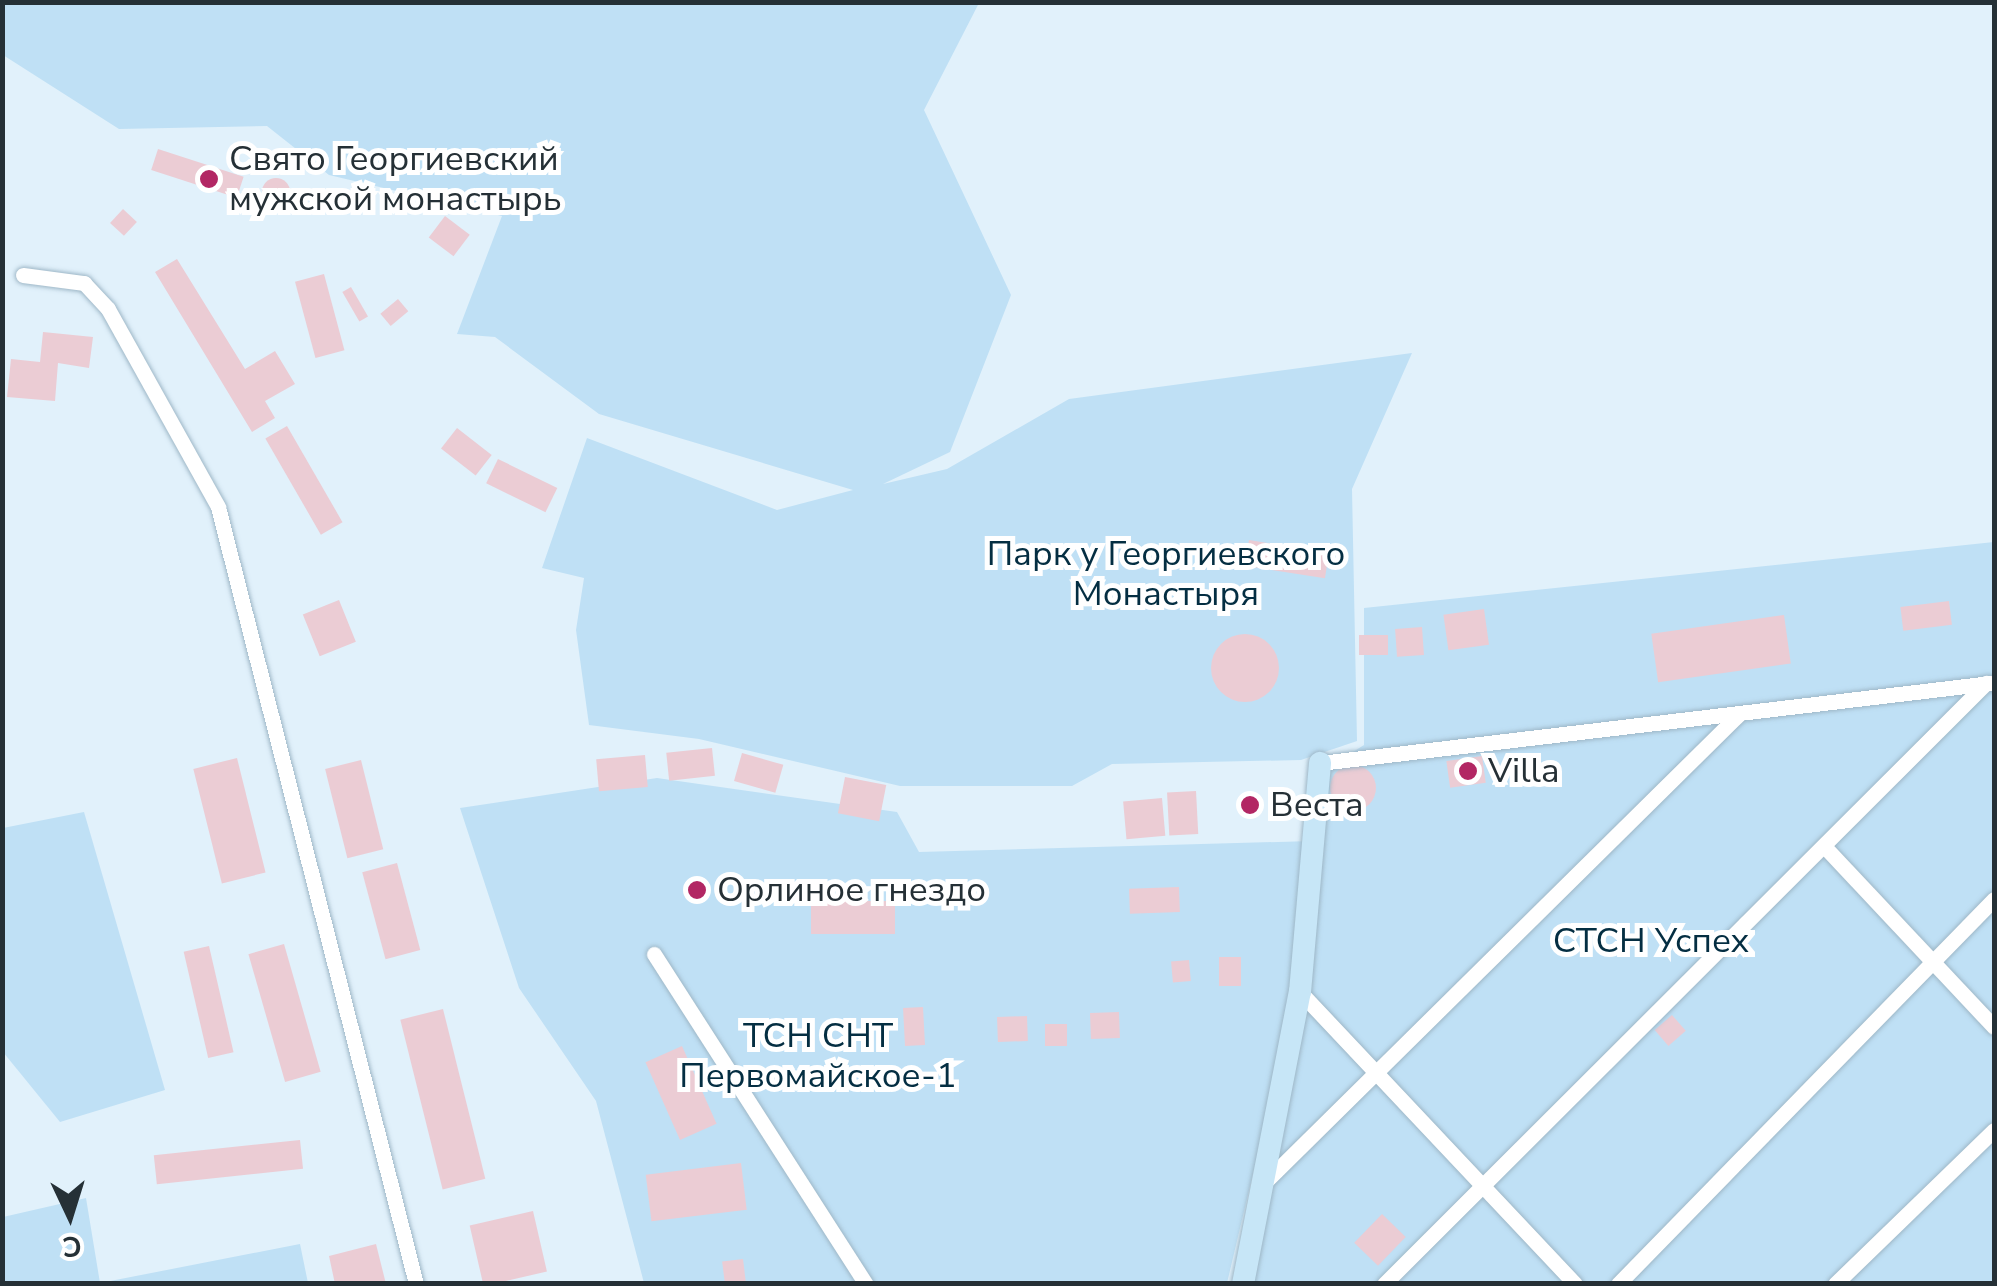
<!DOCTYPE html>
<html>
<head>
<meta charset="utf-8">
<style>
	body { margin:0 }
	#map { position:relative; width:1997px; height:1286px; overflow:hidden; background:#e1f1fb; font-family:"Nunito Sans",sans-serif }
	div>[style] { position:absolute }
	.green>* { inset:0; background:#bfe0f5 }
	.building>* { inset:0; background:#ebccd4; transform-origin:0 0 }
	.round { border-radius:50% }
	.roads { filter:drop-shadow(0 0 2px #9eb7c7) drop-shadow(0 0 2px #9eb7c7) }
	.street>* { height:15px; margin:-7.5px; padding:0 7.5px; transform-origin:7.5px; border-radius:7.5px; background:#fff }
	.secondary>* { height:22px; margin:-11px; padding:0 11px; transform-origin:11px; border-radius:11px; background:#c7e6f7 }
	.dots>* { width:28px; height:28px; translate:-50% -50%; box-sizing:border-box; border:5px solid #fff; border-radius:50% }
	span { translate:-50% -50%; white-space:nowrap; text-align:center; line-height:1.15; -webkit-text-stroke:10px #fff; paint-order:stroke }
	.poi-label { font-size:35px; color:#253036 }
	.left { translate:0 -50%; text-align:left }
	.park-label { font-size:35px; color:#042e42 }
	.frame { position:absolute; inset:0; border:5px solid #253036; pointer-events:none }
	.north { position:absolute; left:20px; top:1166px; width:100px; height:100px; -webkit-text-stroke:8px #fff; paint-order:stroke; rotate:176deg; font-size:28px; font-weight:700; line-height:40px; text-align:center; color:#253036 }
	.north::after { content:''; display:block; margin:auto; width:35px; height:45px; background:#253036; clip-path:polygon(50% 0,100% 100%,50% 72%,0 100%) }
</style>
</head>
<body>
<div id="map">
	<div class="green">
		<div style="clip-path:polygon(2px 3px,979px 3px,924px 110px,1011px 295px,950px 452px,883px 484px,947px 469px,1069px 399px,1412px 353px,1352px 489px,1357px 741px,1301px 760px,1112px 764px,1072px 786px,900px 786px,699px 739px,589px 725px,576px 630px,584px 578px,542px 568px,587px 438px,777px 510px,853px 490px,599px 414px,495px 337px,457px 334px,502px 216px,329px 175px,267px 126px,119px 129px,3px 55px)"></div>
		<div style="clip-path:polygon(1994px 542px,1994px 1283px,1234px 1284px,1326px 769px,1364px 745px,1364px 608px)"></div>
		<div style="clip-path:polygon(657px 778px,897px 812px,919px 852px,1312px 841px,1296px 992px,1227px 1283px,644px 1283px,596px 1101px,519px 988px,460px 808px)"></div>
		<div style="clip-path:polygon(84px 812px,165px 1090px,60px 1122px,3px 1052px,3px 828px)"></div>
		<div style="clip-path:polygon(86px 1198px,100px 1283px,300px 1244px,308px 1283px,3px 1283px,3px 1217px)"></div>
	</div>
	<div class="building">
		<div style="left:158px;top:149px;width:90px;height:22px;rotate:18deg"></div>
		<div class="round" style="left:262px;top:178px;width:28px;height:28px"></div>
		<div style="left:123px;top:209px;width:19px;height:19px;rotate:43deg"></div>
		<div style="left:445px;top:216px;width:31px;height:27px;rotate:37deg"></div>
		<div style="clip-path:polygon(177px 259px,245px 369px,275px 351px,295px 384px,265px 401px,275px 418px,252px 432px,155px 272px)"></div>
		<div style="left:324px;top:274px;width:79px;height:30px;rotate:75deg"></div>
		<div style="left:351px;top:287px;width:34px;height:10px;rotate:60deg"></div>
		<div style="left:398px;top:299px;width:16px;height:23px;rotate:50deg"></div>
		<div style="clip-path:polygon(43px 332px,93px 337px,89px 368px,58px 363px,55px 401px,7px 397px,11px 359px,40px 362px)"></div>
		<div style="left:287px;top:426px;width:111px;height:25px;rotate:60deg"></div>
		<div style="left:457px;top:428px;width:44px;height:26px;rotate:38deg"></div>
		<div style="left:498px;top:459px;width:66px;height:27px;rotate:26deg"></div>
		<div style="left:1249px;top:540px;width:81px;height:26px;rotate:9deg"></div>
		<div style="left:339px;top:600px;width:45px;height:39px;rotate:68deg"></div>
		<div style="left:1949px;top:601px;width:24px;height:49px;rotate:83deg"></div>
		<div style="left:1484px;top:609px;width:36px;height:41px;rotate:82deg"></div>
		<div style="left:1784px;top:615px;width:49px;height:134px;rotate:82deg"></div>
		<div style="left:1422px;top:627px;width:28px;height:27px;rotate:86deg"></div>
		<div class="round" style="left:1211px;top:634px;width:68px;height:68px"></div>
		<div style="left:1359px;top:635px;width:29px;height:20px"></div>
		<div style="left:712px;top:748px;width:28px;height:46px;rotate:84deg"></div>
		<div style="left:742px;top:753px;width:43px;height:29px;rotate:16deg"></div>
		<div style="left:645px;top:755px;width:32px;height:49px;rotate:85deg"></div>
		<div style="left:1482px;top:756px;width:27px;height:36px;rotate:82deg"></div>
		<div style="left:237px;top:758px;width:118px;height:45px;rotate:76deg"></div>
		<div style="left:361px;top:760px;width:92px;height:37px;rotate:76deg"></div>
		<div class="round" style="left:1330px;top:765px;width:46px;height:46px"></div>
		<div style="left:845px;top:777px;width:42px;height:37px;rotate:11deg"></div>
		<div style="left:1196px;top:791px;width:43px;height:29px;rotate:87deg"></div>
		<div style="left:1162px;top:798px;width:38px;height:39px;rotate:85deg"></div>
		<div style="left:397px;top:863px;width:90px;height:36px;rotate:75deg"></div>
		<div style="left:1179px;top:887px;width:25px;height:50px;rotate:88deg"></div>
		<div style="left:811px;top:901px;width:84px;height:33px"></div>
		<div style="left:284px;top:944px;width:133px;height:37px;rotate:74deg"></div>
		<div style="left:209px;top:946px;width:109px;height:26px;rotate:77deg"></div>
		<div style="left:1219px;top:957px;width:22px;height:29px"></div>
		<div style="left:1189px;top:960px;width:21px;height:18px;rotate:85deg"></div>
		<div style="left:923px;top:1007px;width:38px;height:20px;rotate:87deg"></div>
		<div style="left:443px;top:1009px;width:175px;height:44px;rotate:76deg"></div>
		<div style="left:1119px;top:1012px;width:26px;height:29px;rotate:88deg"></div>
		<div style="left:1672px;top:1015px;width:21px;height:23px;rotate:49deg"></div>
		<div style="left:1027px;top:1016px;width:25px;height:30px;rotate:88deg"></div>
		<div style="left:1045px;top:1024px;width:22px;height:22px"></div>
		<div style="left:682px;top:1046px;width:85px;height:40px;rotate:66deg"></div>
		<div style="left:300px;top:1140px;width:29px;height:147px;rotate:84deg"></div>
		<div style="left:741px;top:1163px;width:47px;height:96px;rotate:83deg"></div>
		<div style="left:533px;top:1211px;width:62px;height:65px;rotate:77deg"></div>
		<div style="left:1382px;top:1214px;width:33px;height:40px;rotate:44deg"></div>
		<div style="clip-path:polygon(376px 1244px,386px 1284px,335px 1284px,329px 1256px)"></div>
		<div style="left:743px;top:1259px;width:25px;height:21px;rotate:83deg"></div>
	</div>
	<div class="roads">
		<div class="street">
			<div style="left:23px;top:275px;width:62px;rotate:7.5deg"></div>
			<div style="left:84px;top:283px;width:35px;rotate:47deg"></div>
			<div style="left:108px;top:309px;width:227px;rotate:60.9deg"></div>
			<div style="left:218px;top:507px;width:802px;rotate:75.7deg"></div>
			<div style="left:1320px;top:763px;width:676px;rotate:-6.8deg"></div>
			<div style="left:1824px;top:846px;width:248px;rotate:46.8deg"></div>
			<div style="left:654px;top:954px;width:392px;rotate:57.3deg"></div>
			<div style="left:1300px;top:992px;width:401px;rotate:46.7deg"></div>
			<div style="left:1266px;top:1181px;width:665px;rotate:-44.63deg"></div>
			<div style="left:1384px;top:1284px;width:851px;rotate:-44.95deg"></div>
			<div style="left:1618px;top:1284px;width:538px;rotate:-45.68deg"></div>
			<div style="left:1835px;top:1284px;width:221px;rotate:-44.1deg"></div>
		</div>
		<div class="secondary">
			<div style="left:1243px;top:1284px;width:298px;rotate:-79deg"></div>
			<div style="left:1300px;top:992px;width:230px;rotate:-85deg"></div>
		</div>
	</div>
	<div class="dots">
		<div style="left:209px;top:179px;background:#b22764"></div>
		<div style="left:1468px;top:771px;background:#b22764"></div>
		<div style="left:1250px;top:805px;background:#b22764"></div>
		<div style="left:697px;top:890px;background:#b22764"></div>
	</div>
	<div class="poi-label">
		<span class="left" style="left:229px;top:179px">Свято Георгиевский<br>мужской монастырь</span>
		<span class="left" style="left:1488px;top:771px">Villa</span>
		<span class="left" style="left:1270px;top:805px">Веста</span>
		<span class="left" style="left:717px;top:890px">Орлиное гнездо</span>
	</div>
	<div class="park-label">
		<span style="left:1166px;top:574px">Парк у Георгиевского<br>Монастыря</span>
		<span style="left:1651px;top:941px">СТСН Успех</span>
		<span style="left:818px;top:1056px">ТСН СНТ<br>Первомайское-1</span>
	</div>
	<div class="frame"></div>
	<div class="north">С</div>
</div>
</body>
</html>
